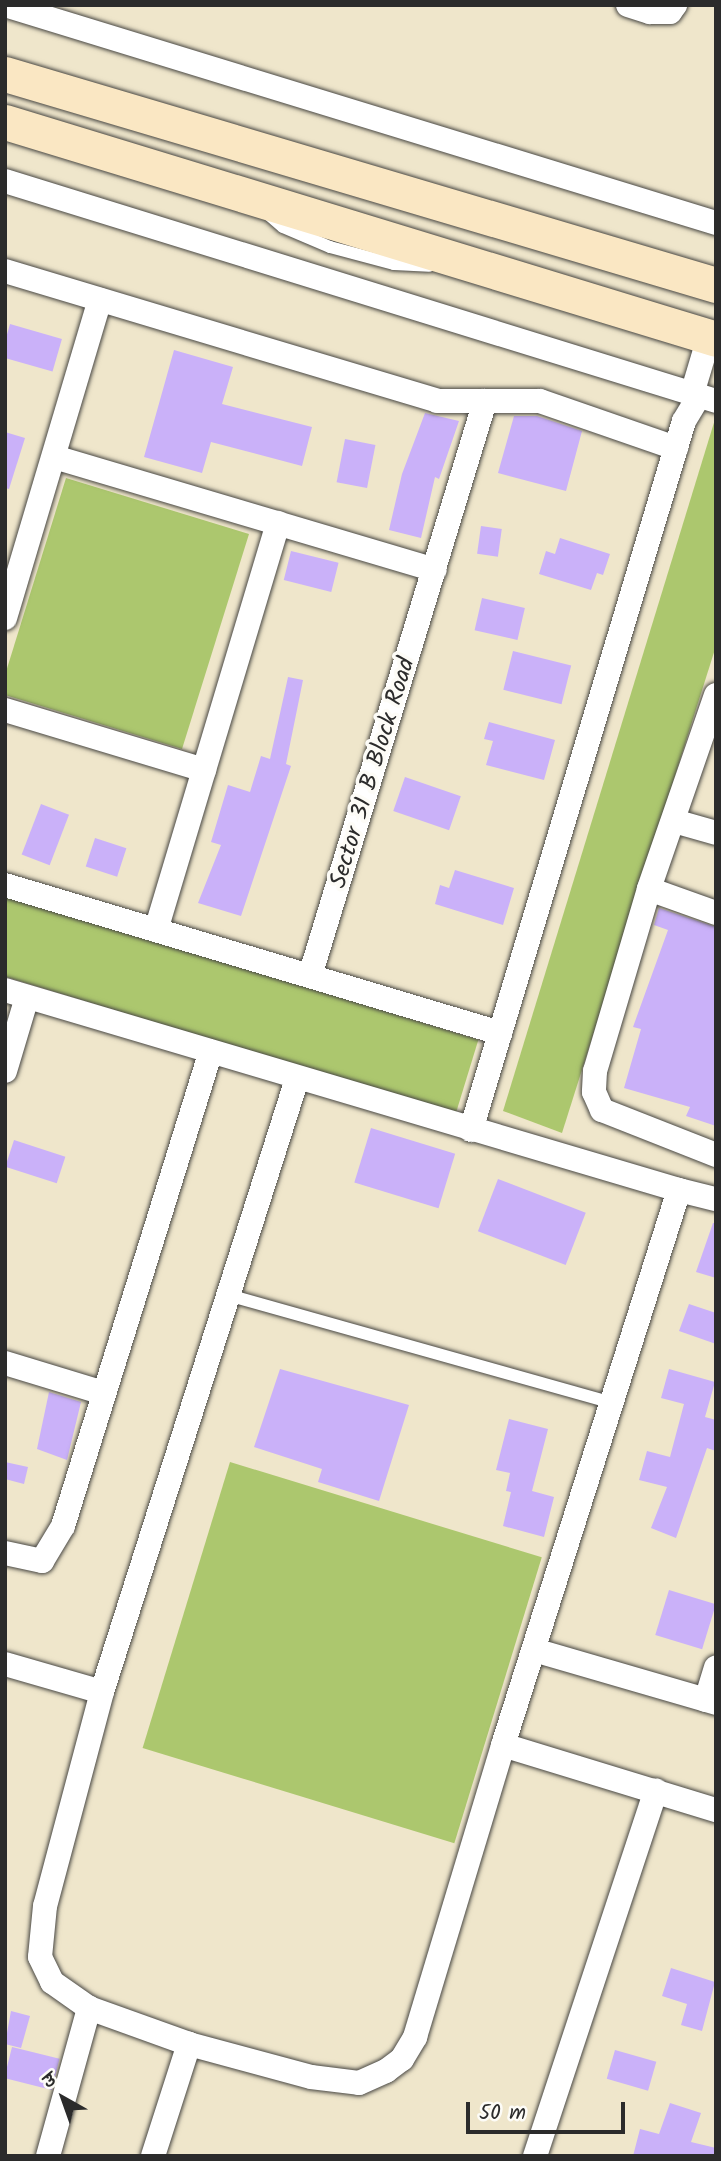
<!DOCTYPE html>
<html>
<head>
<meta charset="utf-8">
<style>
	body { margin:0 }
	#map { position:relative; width:721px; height:2161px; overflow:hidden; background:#efe6cb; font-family:Kalam,"Playpen Sans Deva",sans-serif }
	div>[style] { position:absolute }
	.green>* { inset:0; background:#acc76e; transform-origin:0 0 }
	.building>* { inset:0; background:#cab1f9; transform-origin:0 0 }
	.roads { filter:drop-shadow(0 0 2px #484743) drop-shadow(0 0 2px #484743) }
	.lane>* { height:12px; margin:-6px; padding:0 6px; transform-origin:6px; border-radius:6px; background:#fff }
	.street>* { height:24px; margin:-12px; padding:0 12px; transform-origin:12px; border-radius:12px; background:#fff }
	.secondary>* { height:35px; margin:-17.5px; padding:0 17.5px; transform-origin:17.5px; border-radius:17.5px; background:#fae7c3 }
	span { translate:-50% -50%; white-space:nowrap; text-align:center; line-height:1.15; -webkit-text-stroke:7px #fdfcf7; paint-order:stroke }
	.street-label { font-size:24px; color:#2b2b2b }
	.frame { position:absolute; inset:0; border:7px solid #2b2b2b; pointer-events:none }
	.north { position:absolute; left:28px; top:2063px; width:70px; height:70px; -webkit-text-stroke:5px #fdfcf7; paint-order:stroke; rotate:320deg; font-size:19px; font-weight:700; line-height:28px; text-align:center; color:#2b2b2b }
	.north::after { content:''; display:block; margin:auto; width:24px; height:32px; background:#2b2b2b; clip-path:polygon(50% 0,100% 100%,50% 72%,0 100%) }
	.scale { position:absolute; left:466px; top:2102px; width:159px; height:32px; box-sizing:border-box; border:4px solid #2b2b2b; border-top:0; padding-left:9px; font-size:21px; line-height:24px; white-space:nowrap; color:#2b2b2b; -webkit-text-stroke:5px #fdfcf7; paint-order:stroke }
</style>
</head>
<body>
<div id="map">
	<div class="green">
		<div style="clip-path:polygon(716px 416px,716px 646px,562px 1133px,503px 1111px)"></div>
		<div style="clip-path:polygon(66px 478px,249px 534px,182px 749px,5px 695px,5px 675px)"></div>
		<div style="left:5px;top:895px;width:495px;height:78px;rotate:17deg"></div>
		<div style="left:230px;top:1462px;width:326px;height:299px;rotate:17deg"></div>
	</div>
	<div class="building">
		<div style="left:10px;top:324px;width:54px;height:34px;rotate:16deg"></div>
		<div style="clip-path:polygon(174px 350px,233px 367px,222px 404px,312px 427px,302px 466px,211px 442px,202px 473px,144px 457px)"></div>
		<div style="clip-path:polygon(425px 413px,459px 421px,439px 479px,435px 477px,421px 538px,389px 530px,402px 474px)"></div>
		<div style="clip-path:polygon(514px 416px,537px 416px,582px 431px,566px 491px,498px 473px)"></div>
		<div style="clip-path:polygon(5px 432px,25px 438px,9px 489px,5px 488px)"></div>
		<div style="left:345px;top:439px;width:31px;height:44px;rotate:11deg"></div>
		<div style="left:481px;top:526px;width:21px;height:28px;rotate:8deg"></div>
		<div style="clip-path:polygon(560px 538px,610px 554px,603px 575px,597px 573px,591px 590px,539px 574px,546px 551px,555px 554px)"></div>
		<div style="left:291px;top:551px;width:49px;height:30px;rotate:14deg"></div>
		<div style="left:482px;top:598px;width:44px;height:33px;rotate:13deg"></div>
		<div style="left:513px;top:651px;width:60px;height:40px;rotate:14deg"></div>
		<div style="clip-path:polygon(288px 677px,303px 680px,286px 764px,291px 766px,241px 916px,198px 903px,221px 845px,211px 842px,228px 785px,250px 792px,261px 756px,270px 759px)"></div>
		<div style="clip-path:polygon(489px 722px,555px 740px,544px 780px,486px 765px,493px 741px,484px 739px)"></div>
		<div style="left:405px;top:777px;width:59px;height:36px;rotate:19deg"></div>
		<div style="left:41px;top:804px;width:30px;height:54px;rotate:21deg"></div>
		<div style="left:95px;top:838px;width:33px;height:30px;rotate:18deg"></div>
		<div style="clip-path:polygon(455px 870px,514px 888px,503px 925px,435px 904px,440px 885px,449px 888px)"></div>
		<div style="clip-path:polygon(659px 908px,716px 927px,716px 1126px,686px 1116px,690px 1107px,624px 1088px,641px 1029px,633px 1027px,668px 930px,654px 925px)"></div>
		<div style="left:371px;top:1128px;width:88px;height:57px;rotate:17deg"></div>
		<div style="left:14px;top:1140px;width:54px;height:28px;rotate:18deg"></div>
		<div style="left:498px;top:1179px;width:94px;height:56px;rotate:21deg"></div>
		<div style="clip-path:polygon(713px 1223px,716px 1223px,716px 1278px,696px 1272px)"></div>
		<div style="clip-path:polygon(689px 1304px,716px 1313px,716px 1344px,679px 1331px)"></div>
		<div style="clip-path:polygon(280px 1369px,409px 1405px,379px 1501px,318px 1482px,322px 1469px,254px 1447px)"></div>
		<div style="clip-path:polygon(669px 1369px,715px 1382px,705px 1417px,716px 1420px,716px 1451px,707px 1448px,676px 1538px,651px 1528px,667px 1487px,639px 1480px,647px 1451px,670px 1457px,684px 1404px,661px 1398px)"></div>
		<div style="clip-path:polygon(49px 1392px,81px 1402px,67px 1460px,37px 1449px)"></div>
		<div style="clip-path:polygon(509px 1419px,548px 1429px,532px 1491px,554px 1497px,544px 1537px,503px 1526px,511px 1492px,506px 1491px,510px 1473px,496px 1470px)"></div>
		<div style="clip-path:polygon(5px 1462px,28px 1467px,24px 1484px,5px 1479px)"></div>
		<div style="left:669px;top:1590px;width:49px;height:47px;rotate:17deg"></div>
		<div style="clip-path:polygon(671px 1968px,715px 1982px,702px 2031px,681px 2025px,687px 2004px,662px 1996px)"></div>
		<div style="clip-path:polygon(11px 2011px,30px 2016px,21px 2048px,5px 2044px)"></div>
		<div style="left:12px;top:2047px;width:49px;height:32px;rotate:14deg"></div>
		<div style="left:615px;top:2050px;width:43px;height:30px;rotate:16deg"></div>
		<div style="clip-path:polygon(670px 2103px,701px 2113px,691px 2142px,716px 2148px,716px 2156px,633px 2156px,640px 2129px,659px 2134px)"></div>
	</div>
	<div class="roads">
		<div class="lane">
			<div style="left:269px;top:215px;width:18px;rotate:41deg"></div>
			<div style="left:283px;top:227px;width:51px;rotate:23.1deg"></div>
			<div style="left:330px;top:247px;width:66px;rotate:14.9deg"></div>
			<div style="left:394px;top:264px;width:35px;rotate:3deg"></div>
			<div style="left:228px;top:1295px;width:398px;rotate:15.7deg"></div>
		</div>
		<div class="street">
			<div style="left:5px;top:5px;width:744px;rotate:17.05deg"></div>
			<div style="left:628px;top:5px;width:23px;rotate:18deg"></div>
			<div style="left:650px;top:12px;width:20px"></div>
			<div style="left:670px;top:12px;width:9px;rotate:-54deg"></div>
			<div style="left:5px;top:181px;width:744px;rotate:17.19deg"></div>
			<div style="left:5px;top:271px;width:451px;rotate:16.7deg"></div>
			<div style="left:437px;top:401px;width:103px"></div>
			<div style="left:540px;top:401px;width:144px;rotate:19.1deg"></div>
			<div style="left:692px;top:394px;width:59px;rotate:-73.4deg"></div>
			<div style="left:54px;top:457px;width:397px;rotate:16.5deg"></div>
			<div style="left:5px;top:618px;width:332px;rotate:-73.4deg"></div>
			<div style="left:716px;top:695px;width:205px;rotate:109.1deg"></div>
			<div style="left:649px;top:889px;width:190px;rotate:106.5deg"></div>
			<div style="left:595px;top:1071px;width:21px;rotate:93deg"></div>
			<div style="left:594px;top:1092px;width:20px;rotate:66deg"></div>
			<div style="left:602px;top:1110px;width:123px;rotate:21.5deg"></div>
			<div style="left:5px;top:710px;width:208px;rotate:16.8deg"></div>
			<div style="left:674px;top:821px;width:44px;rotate:15.9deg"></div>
			<div style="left:5px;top:885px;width:517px;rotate:16.65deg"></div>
			<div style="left:649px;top:889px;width:71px;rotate:19.7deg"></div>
			<div style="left:156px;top:930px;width:425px;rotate:-73.3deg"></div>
			<div style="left:310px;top:976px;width:601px;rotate:-73.07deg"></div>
			<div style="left:5px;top:990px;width:703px;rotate:16.53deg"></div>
			<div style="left:679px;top:1190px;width:582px;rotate:107.59deg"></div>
			<div style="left:503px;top:1745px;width:223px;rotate:17deg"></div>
			<div style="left:5px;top:1071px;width:77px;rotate:-73.4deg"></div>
			<div style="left:297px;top:1079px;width:643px;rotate:107.65deg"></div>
			<div style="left:102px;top:1692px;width:221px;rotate:104.9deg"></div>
			<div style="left:45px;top:1906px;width:51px;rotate:95.6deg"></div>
			<div style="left:40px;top:1957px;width:28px;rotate:64deg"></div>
			<div style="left:52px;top:1982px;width:45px;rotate:35.1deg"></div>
			<div style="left:89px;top:2008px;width:106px;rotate:19.8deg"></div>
			<div style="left:189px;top:2044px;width:126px;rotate:15.1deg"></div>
			<div style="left:311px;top:2077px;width:48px;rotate:7.1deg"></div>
			<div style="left:359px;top:2083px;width:30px;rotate:-24deg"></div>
			<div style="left:386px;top:2071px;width:20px;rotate:-37deg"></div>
			<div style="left:402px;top:2059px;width:26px;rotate:-59deg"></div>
			<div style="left:415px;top:2037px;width:305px;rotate:-73.2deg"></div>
			<div style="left:471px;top:1130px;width:740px;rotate:-73.28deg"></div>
			<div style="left:684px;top:421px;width:29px;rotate:-59deg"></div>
			<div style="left:679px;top:1190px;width:38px;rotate:14deg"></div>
			<div style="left:5px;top:1363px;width:103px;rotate:16.9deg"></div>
			<div style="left:5px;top:1553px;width:38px;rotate:12deg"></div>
			<div style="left:42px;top:1561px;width:41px;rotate:-59deg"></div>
			<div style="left:63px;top:1526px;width:497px;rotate:-72.7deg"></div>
			<div style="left:534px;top:1650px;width:190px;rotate:16.2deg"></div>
			<div style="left:5px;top:1664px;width:101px;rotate:16.1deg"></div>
			<div style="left:706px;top:1700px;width:34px;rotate:-73deg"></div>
			<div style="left:48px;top:2156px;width:154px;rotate:-74.5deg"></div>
			<div style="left:153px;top:2156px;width:118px;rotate:-72.2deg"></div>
			<div style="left:535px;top:2156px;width:385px;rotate:-71.7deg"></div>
		</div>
		<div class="secondary">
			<div style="left:5px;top:74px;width:742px;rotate:16.53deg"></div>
			<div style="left:5px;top:122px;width:743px;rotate:16.97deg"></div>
		</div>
	</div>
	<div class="street-label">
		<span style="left:373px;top:773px;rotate:-73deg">Sector 31 B Block Road</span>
	</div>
	<div class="frame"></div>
	<div class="north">उ</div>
	<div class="scale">50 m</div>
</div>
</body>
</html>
